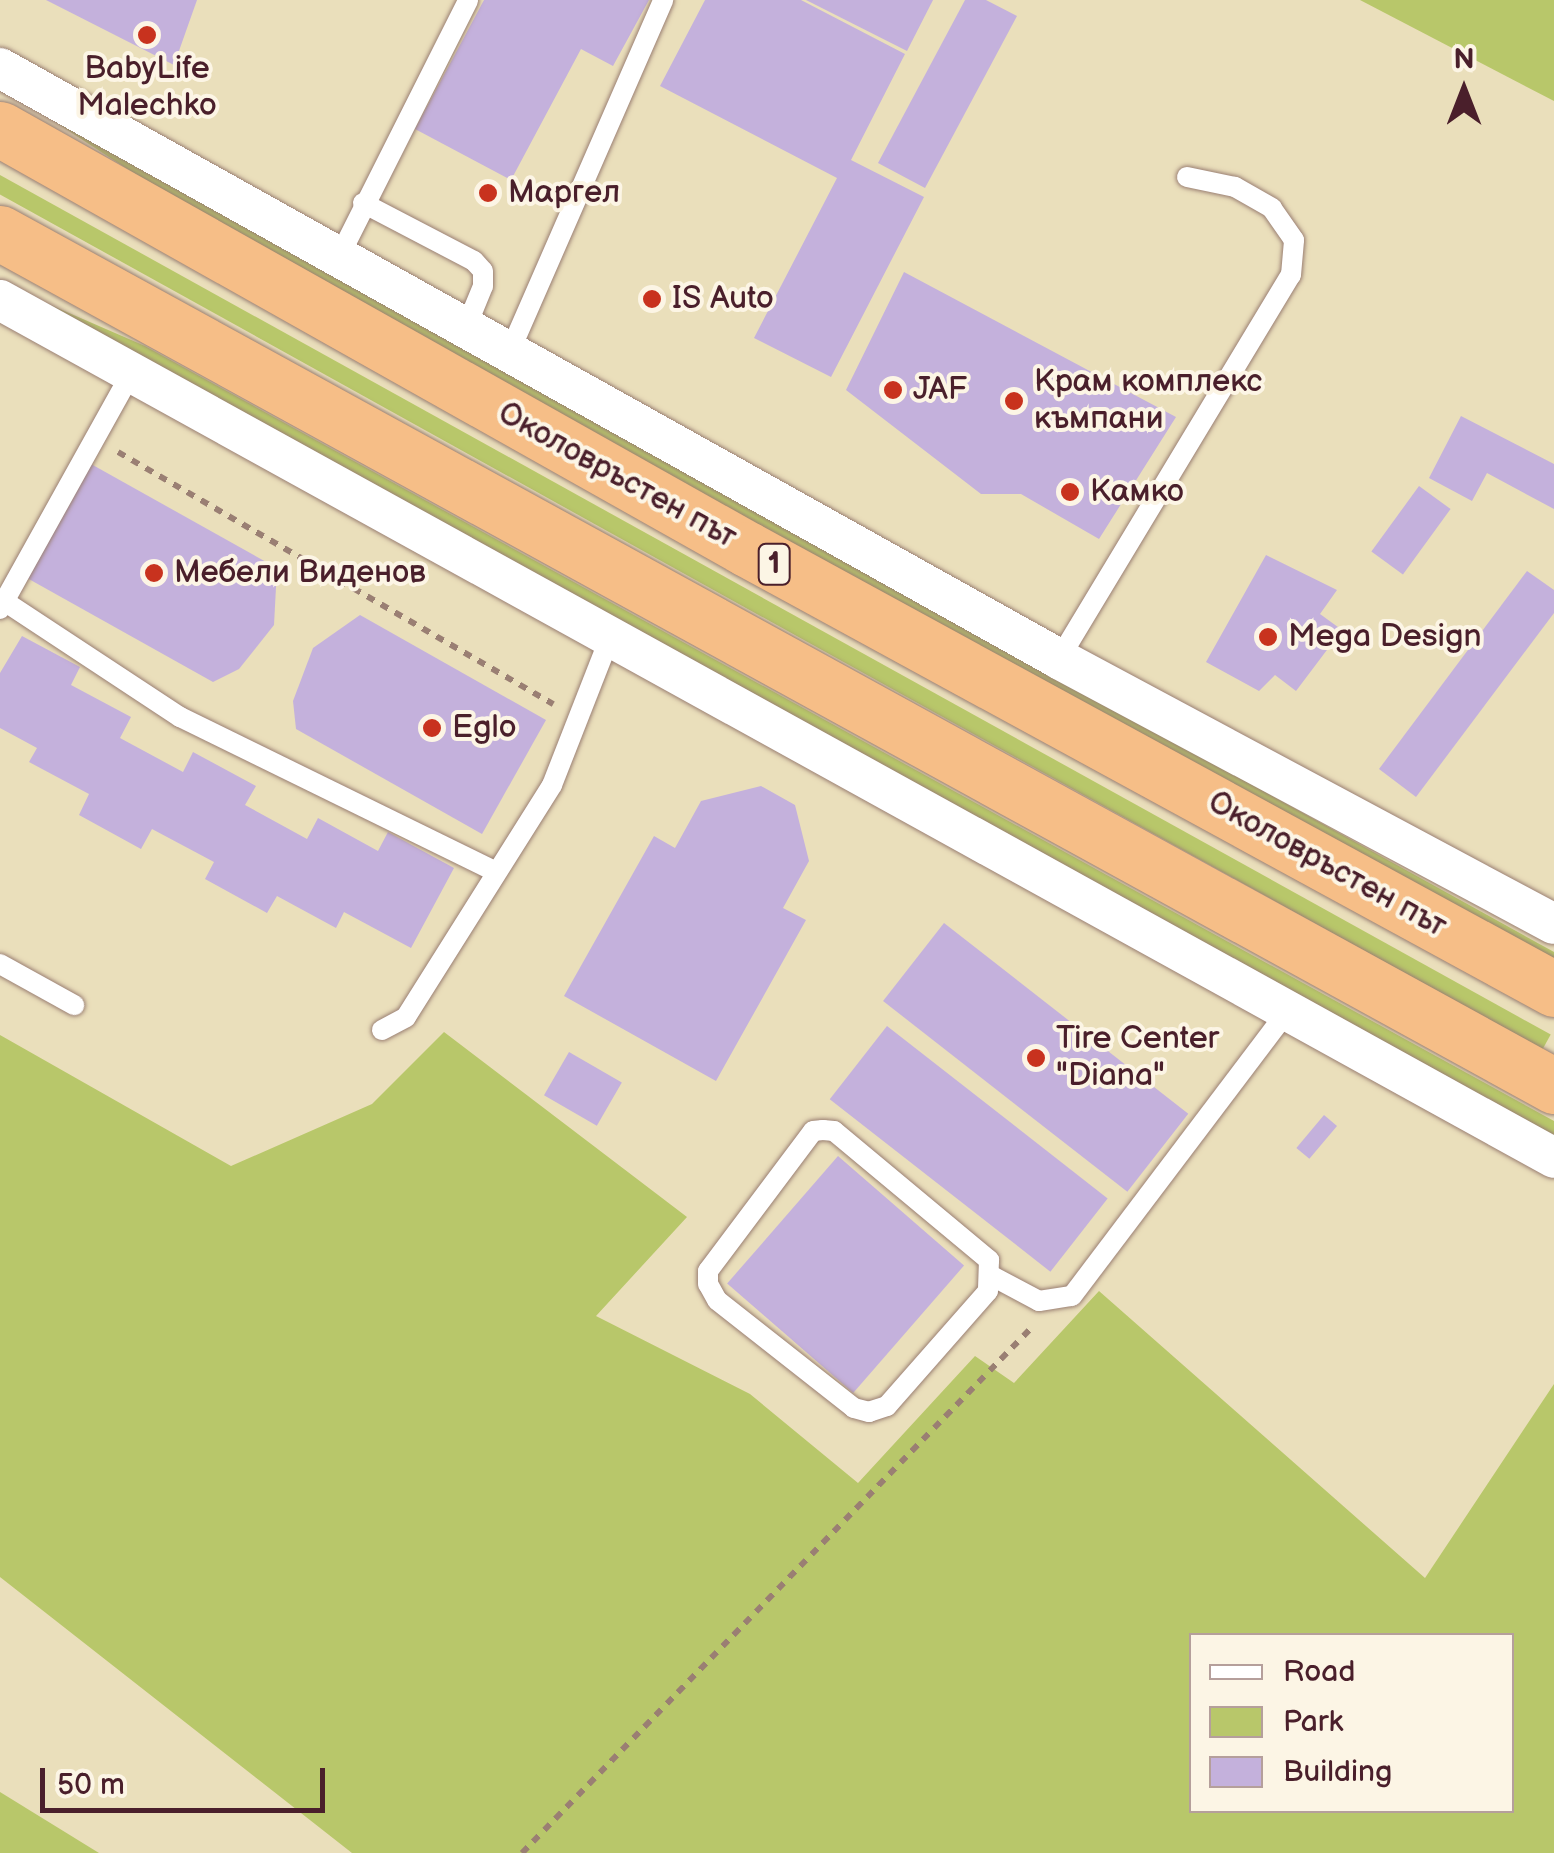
<!DOCTYPE html>
<html>
<head>
<meta charset="utf-8">
<style>
	body { margin:0 }
	#map { position:relative; width:1554px; height:1853px; overflow:hidden; background:#eadfbb; font-family:"Balsamiq Sans",sans-serif }
	div>[style] { position:absolute }
	.green>* { inset:0; background:#b8c76a; transform-origin:0 0 }
	.building>* { inset:0; background:#c4b1dc; transform-origin:0 0 }
	.path>* { height:6px; margin-top:-3px; transform-origin:0; background:repeating-linear-gradient(90deg,#9a7f73 0 8px,transparent 0 16px) }
	.roads { filter:drop-shadow(0 0 2px #9a7f73) drop-shadow(0 0 2px #9a7f73) }
	.lane>* { height:20px; margin:-10px; padding:0 10px; transform-origin:10px; border-radius:10px; background:#fff }
	.street>* { height:40px; margin:-20px; padding:0 20px; transform-origin:20px; border-radius:20px; background:#fff }
	.highway>* { height:55px; margin:-27.5px; padding:0 27.5px; transform-origin:27.5px; border-radius:27.5px; background:#f6be87 }
	.dots>* { width:28px; height:28px; translate:-50% -50%; box-sizing:border-box; border:5px solid #fcf5e5; border-radius:50% }
	span { translate:-50% -50%; white-space:nowrap; text-align:center; line-height:1.15; -webkit-text-stroke:8px #fcf5e5; paint-order:stroke }
	.shield-label span { padding:2px 8px; background:#fcf5e5; border:2px solid; border-radius:8px; -webkit-text-stroke-width:0 }
	.shield-label { font-size:30px; color:#4a1f2b; font-weight:700 }
	.poi-label { font-size:32px; color:#4a1f2b }
	.left { translate:0 -50%; text-align:left }
	.street-label { font-size:32px; color:#4a1f2b }
	.legend { position:absolute; left:1189px; top:1633px; width:325px; height:180px; box-sizing:border-box; background:#fcf5e5; border:2px solid #b59f9b; margin:0; padding:12px 18px; list-style:none; font-size:30px; color:#4a1f2b }
	.legend li { display:flex; align-items:center; gap:20px; height:50px }
	.legend b { width:50px; border:2px solid #b59f9b }
	.north { position:absolute; left:1414px; top:40px; width:100px; height:100px; -webkit-text-stroke:8px #fcf5e5; paint-order:stroke; rotate:0deg; font-size:28px; font-weight:700; line-height:40px; text-align:center; color:#4a1f2b }
	.north::after { content:''; display:block; margin:auto; width:35px; height:45px; background:#4a1f2b; clip-path:polygon(50% 0,100% 100%,50% 72%,0 100%) }
	.scale { position:absolute; left:40px; top:1768px; width:285px; height:45px; box-sizing:border-box; border:5px solid #4a1f2b; border-top:0; padding-left:12px; font-size:30px; line-height:35px; white-space:nowrap; color:#4a1f2b; -webkit-text-stroke:8px #fcf5e5; paint-order:stroke }
</style>
</head>
<body>
<div id="map">
	<div class="green">
		<div style="clip-path:polygon(1360px 0,1554px 0,1554px 101px)"></div>
		<div style="clip-path:polygon(52px 120px,1554px 952px,1554px 968px,229px 235px)"></div>
		<div style="left:0;top:175px;width:1773px;height:17px;rotate:29deg"></div>
		<div style="clip-path:polygon(0 283px,145px 346px,1554px 1121px,1554px 1142px)"></div>
		<div style="clip-path:polygon(evenodd,444px 1032px,687px 1217px,596px 1316px,750px 1394px,858px 1483px,975px 1356px,1014px 1383px,1099px 1291px,1425px 1578px,1554px 1384px,1554px 1853px,352px 1853px,0 1577px,0 1035px,231px 1166px,372px 1104px,444px 1032px,1192px 1636px,1512px 1636px,1512px 1810px,1192px 1810px,1192px 1636px)"></div>
		<div style="clip-path:polygon(0 1792px,99px 1853px,0 1853px)"></div>
	</div>
	<div class="building">
		<div style="clip-path:polygon(46px 0,197px 0,174px 65px)"></div>
		<div style="clip-path:polygon(484px 0,649px 0,613px 66px,581px 49px,511px 180px,415px 129px)"></div>
		<div style="clip-path:polygon(705px 0,801px 0,905px 54px,851px 160px,924px 197px,831px 377px,754px 338px,837px 178px,660px 86px)"></div>
		<div style="clip-path:polygon(806px 0,933px 0,907px 51px)"></div>
		<div style="clip-path:polygon(965px 0,986px 0,1017px 16px,925px 188px,878px 163px)"></div>
		<div style="clip-path:polygon(904px 272px,1176px 417px,1099px 539px,1021px 494px,981px 494px,846px 390px)"></div>
		<div style="clip-path:polygon(1461px 416px,1554px 464px,1554px 509px,1487px 473px,1472px 501px,1429px 478px)"></div>
		<div style="clip-path:polygon(91px 464px,277px 568px,274px 625px,239px 669px,213px 682px,27px 578px)"></div>
		<div style="left:1419px;top:486px;width:39px;height:81px;rotate:36deg"></div>
		<div style="clip-path:polygon(1266px 555px,1337px 590px,1320px 614px,1342px 630px,1296px 691px,1275px 675px,1259px 691px,1206px 662px)"></div>
		<div style="clip-path:polygon(1527px 571px,1554px 590px,1554px 613px,1416px 797px,1379px 769px)"></div>
		<div style="clip-path:polygon(360px 615px,546px 720px,482px 834px,296px 729px,293px 701px,313px 648px)"></div>
		<div style="clip-path:polygon(22px 636px,80px 667px,71px 685px,131px 717px,120px 738px,183px 772px,193px 752px,256px 786px,245px 805px,307px 839px,318px 818px,378px 851px,388px 832px,454px 868px,411px 948px,344px 912px,336px 928px,277px 896px,267px 913px,205px 879px,214px 862px,152px 829px,141px 849px,79px 815px,89px 794px,29px 762px,37px 748px,0 728px,0 673px)"></div>
		<div style="clip-path:polygon(761px 786px,795px 805px,809px 861px,783px 908px,806px 920px,716px 1081px,564px 996px,654px 836px,675px 848px,701px 801px)"></div>
		<div style="left:944px;top:923px;width:310px;height:99px;rotate:38deg"></div>
		<div style="left:887px;top:1026px;width:280px;height:93px;rotate:38deg"></div>
		<div style="left:569px;top:1052px;width:61px;height:50px;rotate:30deg"></div>
		<div style="left:1324px;top:1115px;width:17px;height:43px;rotate:40deg"></div>
		<div style="left:838px;top:1156px;width:167px;height:169px;rotate:41deg"></div>
	</div>
	<div class="path">
		<div style="left:118px;top:452px;width:503px;rotate:30.08deg"></div>
		<div style="left:522px;top:1853px;width:734px;rotate:-45.88deg"></div>
	</div>
	<div class="roads">
		<div class="lane">
			<div style="left:363px;top:203px;width:125px;rotate:27.6deg"></div>
			<div style="left:474px;top:261px;width:13px;rotate:48deg"></div>
			<div style="left:483px;top:271px;width:15px;rotate:90deg"></div>
			<div style="left:483px;top:286px;width:42px;rotate:112.3deg"></div>
			<div style="left:340px;top:255px;width:285px;rotate:-63.3deg"></div>
			<div style="left:510px;top:351px;width:383px;rotate:-66.4deg"></div>
			<div style="left:4px;top:601px;width:211px;rotate:33.4deg"></div>
			<div style="left:180px;top:717px;width:352px;rotate:26.1deg"></div>
			<div style="left:0;top:609px;width:271px;rotate:-60.9deg"></div>
			<div style="left:1059px;top:659px;width:449px;rotate:-58.9deg"></div>
			<div style="left:1291px;top:275px;width:35px;rotate:-85deg"></div>
			<div style="left:1294px;top:240px;width:39px;rotate:-125deg"></div>
			<div style="left:1272px;top:208px;width:43px;rotate:-150.4deg"></div>
			<div style="left:1235px;top:187px;width:49px;rotate:-168.2deg"></div>
			<div style="left:0;top:964px;width:85px;rotate:29deg"></div>
			<div style="left:382px;top:1030px;width:27px;rotate:-28deg"></div>
			<div style="left:406px;top:1017px;width:274px;rotate:-57.8deg"></div>
			<div style="left:552px;top:785px;width:159px;rotate:-68.6deg"></div>
			<div style="left:823px;top:1130px;width:11px;rotate:5deg"></div>
			<div style="left:834px;top:1131px;width:202px;rotate:39.8deg"></div>
			<div style="left:989px;top:1260px;width:31px;rotate:92deg"></div>
			<div style="left:988px;top:1291px;width:153px;rotate:131.3deg"></div>
			<div style="left:887px;top:1406px;width:19px;rotate:162deg"></div>
			<div style="left:869px;top:1412px;width:16px;rotate:-165deg"></div>
			<div style="left:854px;top:1408px;width:174px;rotate:-141.8deg"></div>
			<div style="left:717px;top:1300px;width:18px;rotate:-119deg"></div>
			<div style="left:708px;top:1284px;width:13px;rotate:-90deg"></div>
			<div style="left:708px;top:1271px;width:175px;rotate:-53.1deg"></div>
			<div style="left:813px;top:1131px;width:10px;rotate:-6deg"></div>
			<div style="left:992px;top:1276px;width:53px;rotate:28deg"></div>
			<div style="left:1039px;top:1301px;width:33px;rotate:-9deg"></div>
			<div style="left:1072px;top:1296px;width:356px;rotate:-52.9deg"></div>
		</div>
		<div class="street">
			<div style="left:0;top:68px;width:1213px;rotate:29.16deg"></div>
			<div style="left:1059px;top:659px;width:561px;rotate:28.16deg"></div>
			<div style="left:0;top:300px;width:1775px;rotate:28.9deg"></div>
		</div>
		<div class="highway">
			<div style="left:0;top:129px;width:857px;rotate:29.35deg"></div>
			<div style="left:747px;top:549px;width:919px;rotate:28.6deg"></div>
			<div style="left:0;top:233px;width:1773px;rotate:28.76deg"></div>
		</div>
	</div>
	<div class="dots">
		<div style="left:147px;top:35px;background:#c8321e"></div>
		<div style="left:488px;top:193px;background:#c8321e"></div>
		<div style="left:652px;top:299px;background:#c8321e"></div>
		<div style="left:893px;top:390px;background:#c8321e"></div>
		<div style="left:1014px;top:401px;background:#c8321e"></div>
		<div style="left:1070px;top:492px;background:#c8321e"></div>
		<div style="left:154px;top:573px;background:#c8321e"></div>
		<div style="left:1268px;top:637px;background:#c8321e"></div>
		<div style="left:432px;top:728px;background:#c8321e"></div>
		<div style="left:1036px;top:1058px;background:#c8321e"></div>
	</div>
	<div class="shield-label">
		<span style="left:774px;top:564px">1</span>
	</div>
	<div class="poi-label">
		<span style="left:147px;top:88px">BabyLife<br>Malechko</span>
		<span class="left" style="left:508px;top:193px">Маргел</span>
		<span class="left" style="left:672px;top:299px">IS Auto</span>
		<span class="left" style="left:1034px;top:401px">Крам комплекс<br>къмпани</span>
		<span class="left" style="left:913px;top:390px">JAF</span>
		<span class="left" style="left:1090px;top:492px">Камко</span>
		<span class="left" style="left:174px;top:573px">Мебели Виденов</span>
		<span class="left" style="left:1288px;top:637px">Mega Design</span>
		<span class="left" style="left:452px;top:728px">Eglo</span>
		<span class="left" style="left:1056px;top:1058px">Tire Center<br>"Diana"</span>
	</div>
	<div class="street-label">
		<span style="left:617px;top:476px;rotate:29deg">Околовръстен път</span>
		<span style="left:1327px;top:865px;rotate:29deg">Околовръстен път</span>
	</div>
	<ul class="legend">
	<li><b style="height:12px;background:#fff"></b>Road</li>
	<li><b style="height:28px;background:#b8c76a"></b>Park</li>
	<li><b style="height:28px;background:#c4b1dc"></b>Building</li>
	</ul>
	<div class="north">N</div>
	<div class="scale">50 m</div>
</div>
</body>
</html>
